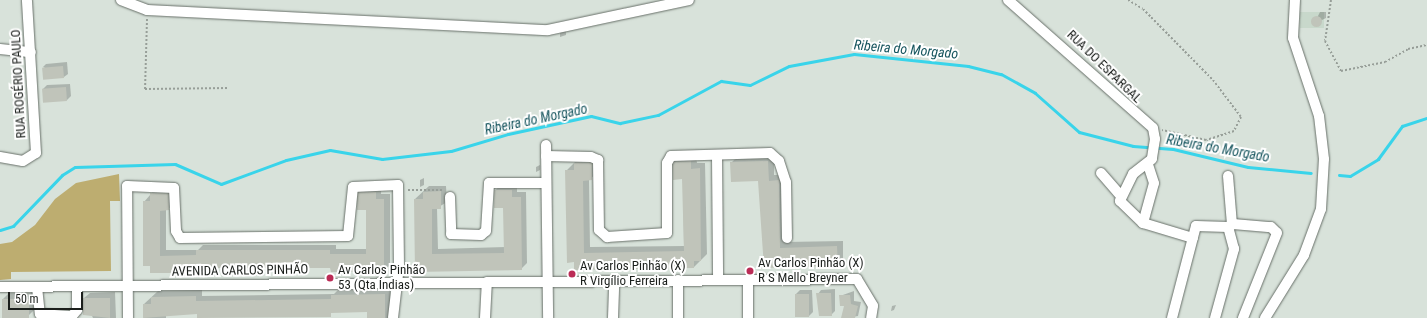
<!DOCTYPE html>
<html>
<head>
<meta charset="utf-8">
<style>
	body { margin:0 }
	#map { position:relative; width:1427px; height:318px; overflow:hidden; background:#d8e2da; font-family:"Roboto Condensed",sans-serif }
	div>[style] { position:absolute }
	.built>* { inset:0; background:#c8d8cb; transform-origin:0 0 }
	.green>* { inset:0; background:#bdad70 }
	.shadow>* { inset:0; background:#0003 }
	.stream>* { height:3px; margin:-1.5px; padding:0 1.5px; transform-origin:1.5px; border-radius:1.5px; background:#39d4ea }
	.building>* { inset:0; background:#c0c4ba; transform-origin:0 0 }
	.round { border-radius:50% }
	.path>* { height:2px; margin-top:-1px; transform-origin:0; background:repeating-linear-gradient(90deg,#979e98 0 2px,transparent 0 4px) }
	.roads { filter:drop-shadow(0 0 1px #687069) drop-shadow(0 0 1px #687069) }
	.minor>* { height:10px; margin:-5px; padding:0 5px; transform-origin:5px; border-radius:5px; background:#fff }
	.dots>* { width:11px; height:11px; translate:-50% -50%; box-sizing:border-box; border:2px solid #fff; border-radius:50% }
	span { translate:-50% -50%; white-space:nowrap; text-align:center; line-height:1.15; -webkit-text-stroke:4px #fff; paint-order:stroke }
	.street-label { font-size:13px; color:#1b1f1c }
	.poi-label { font-size:13px; color:#1b1f1c }
	.left { translate:0 -50%; text-align:left }
	.water-label { font-size:14px; color:#15545d; font-style:italic }
	.scale { position:absolute; left:8px; top:292px; width:75px; height:18px; box-sizing:border-box; border:2px solid #1b1f1c; border-top:0; padding-left:5px; font-size:12px; line-height:14px; white-space:nowrap; color:#1b1f1c; -webkit-text-stroke:3px #fff; paint-order:stroke }
</style>
</head>
<body>
<div id="map">
	<div class="built">
		<div style="left:1324px;top:12px;width:16px;height:24px;rotate:90deg"></div>
	</div>
	<div class="green">
		<div style="clip-path:polygon(119px 174px,120px 201px,110px 201px,111px 271px,11px 272px,11px 279px,0 280px,0 244px,12px 242px,35px 225px,55px 199px,76px 183px)"></div>
	</div>
	<div class="shadow">
		<div style="clip-path:polygon(1320px 12px,1326px 12px,1326px 18px,1314px 24px)"></div>
		<div style="clip-path:polygon(566px 31px,566px 35px,560px 37px,560px 32px)"></div>
		<div style="clip-path:polygon(67px 62px,68px 74px,64px 77px,43px 67px,46px 64px)"></div>
		<div style="clip-path:polygon(70px 84px,71px 96px,67px 100px,44px 101px,43px 89px,47px 85px)"></div>
		<div style="clip-path:polygon(679px 156px,696px 156px,697px 163px,705px 163px,707px 254px,694px 267px,575px 269px,566px 171px,580px 157px,597px 157px,598px 174px,589px 179px,590px 247px,684px 246px,683px 178px,673px 162px)"></div>
		<div style="clip-path:polygon(774px 156px,774px 175px,785px 175px,785px 242px,843px 241px,843px 259px,837px 265px,765px 267px,759px 180px,731px 163px,737px 157px)"></div>
		<div style="clip-path:polygon(540px 165px,540px 170px,536px 172px,536px 167px)"></div>
		<div style="clip-path:polygon(424px 178px,424px 185px,420px 187px,420px 180px)"></div>
		<div style="clip-path:polygon(500px 185px,517px 185px,517px 192px,526px 192px,527px 263px,521px 269px,416px 271px,415px 199px,429px 186px,446px 186px,447px 202px,437px 208px,438px 249px,505px 247px,504px 207px,495px 191px)"></div>
		<div style="clip-path:polygon(364px 186px,381px 186px,381px 194px,390px 194px,390px 265px,384px 271px,331px 267px,201px 267px,196px 272px,151px 272px,144px 202px,156px 188px,175px 188px,175px 204px,166px 210px,166px 250px,198px 250px,203px 245px,336px 245px,336px 249px,367px 249px,367px 209px,358px 192px)"></div>
		<div style="clip-path:polygon(390px 289px,390px 318px,368px 318px,368px 311px,166px 313px,166px 318px,144px 318px,144px 304px,158px 291px,202px 290px,202px 296px,334px 294px,338px 290px)"></div>
		<div style="clip-path:polygon(835px 289px,835px 311px,831px 315px,818px 294px,821px 290px)"></div>
		<div style="clip-path:polygon(800px 290px,812px 290px,813px 312px,809px 316px,796px 294px)"></div>
		<div style="clip-path:polygon(854px 291px,854px 301px,861px 302px,858px 316px,845px 318px,845px 305px,840px 296px)"></div>
		<div style="clip-path:polygon(115px 292px,116px 318px,93px 318px,84px 298px,90px 293px)"></div>
		<div style="clip-path:polygon(9px 293px,35px 293px,35px 309px,26px 318px,4px 318px,3px 299px)"></div>
		<div style="clip-path:polygon(896px 305px,894px 310px,891px 311px,892px 306px)"></div>
	</div>
	<div class="stream">
		<div style="left:1339px;top:175px;width:11px;rotate:5deg"></div>
		<div style="left:1350px;top:176px;width:33px;rotate:-31deg"></div>
		<div style="left:1378px;top:159px;width:41px;rotate:-54deg"></div>
		<div style="left:1402px;top:126px;width:26px;rotate:-18deg"></div>
		<div style="left:0;top:230px;width:14px;rotate:-17deg"></div>
		<div style="left:13px;top:226px;width:71px;rotate:-46.1deg"></div>
		<div style="left:62px;top:175px;width:15px;rotate:-32deg"></div>
		<div style="left:75px;top:167px;width:100px;rotate:-1.7deg"></div>
		<div style="left:175px;top:164px;width:50px;rotate:23.5deg"></div>
		<div style="left:221px;top:184px;width:69px;rotate:-20.3deg"></div>
		<div style="left:286px;top:160px;width:45px;rotate:-12.8deg"></div>
		<div style="left:330px;top:150px;width:53px;rotate:9.8deg"></div>
		<div style="left:382px;top:159px;width:69px;rotate:-6.6deg"></div>
		<div style="left:451px;top:151px;width:59px;rotate:-16.6deg"></div>
		<div style="left:508px;top:134px;width:85px;rotate:-12.2deg"></div>
		<div style="left:591px;top:116px;width:30px;rotate:14deg"></div>
		<div style="left:620px;top:123px;width:39px;rotate:-12deg"></div>
		<div style="left:658px;top:115px;width:72px;rotate:-28.4deg"></div>
		<div style="left:721px;top:81px;width:29px;rotate:8deg"></div>
		<div style="left:750px;top:85px;width:43px;rotate:-26deg"></div>
		<div style="left:789px;top:66px;width:66px;rotate:-10.5deg"></div>
		<div style="left:854px;top:54px;width:115px;rotate:6deg"></div>
		<div style="left:968px;top:66px;width:34px;rotate:14deg"></div>
		<div style="left:1001px;top:74px;width:39px;rotate:29deg"></div>
		<div style="left:1035px;top:93px;width:59px;rotate:41.6deg"></div>
		<div style="left:1079px;top:132px;width:56px;rotate:14.5deg"></div>
		<div style="left:1133px;top:146px;width:40px;rotate:4.3deg"></div>
		<div style="left:1173px;top:149px;width:77px;rotate:13.5deg"></div>
		<div style="left:1248px;top:167px;width:63px;rotate:5.4deg"></div>
	</div>
	<div class="building">
		<div class="round" style="left:1310.5px;top:15.5px;width:11px;height:11px"></div>
		<div style="left:63px;top:66px;width:12px;height:21px;rotate:85deg"></div>
		<div style="left:66px;top:87px;width:14px;height:24px;rotate:86deg"></div>
		<div style="clip-path:polygon(691px 161px,691px 169px,700px 168px,701px 261px,694px 261px,694px 268px,574px 270px,574px 262px,567px 263px,565px 170px,574px 170px,574px 163px,592px 162px,592px 180px,583px 181px,584px 253px,684px 251px,682px 179px,673px 180px,672px 162px)"></div>
		<div style="clip-path:polygon(768px 161px,769px 181px,779px 180px,780px 248px,837px 246px,838px 266px,764px 268px,758px 181px,731px 182px,730px 162px)"></div>
		<div style="clip-path:polygon(494px 190px,512px 190px,512px 197px,521px 197px,522px 270px,415px 272px,414px 199px,423px 199px,423px 192px,441px 191px,441px 209px,432px 209px,432px 254px,504px 253px,503px 208px,494px 208px)"></div>
		<div style="clip-path:polygon(357px 192px,376px 192px,376px 199px,384px 199px,384px 272px,331px 272px,330px 268px,196px 268px,196px 273px,150px 273px,150px 266px,143px 266px,143px 201px,150px 201px,150px 193px,169px 193px,169px 210px,160px 211px,160px 256px,196px 255px,196px 250px,330px 250px,330px 254px,366px 254px,366px 210px,357px 210px)"></div>
		<div style="clip-path:polygon(816px 293px,831px 293px,832px 316px,819px 316px)"></div>
		<div style="clip-path:polygon(385px 294px,385px 318px,367px 318px,367px 312px,331px 313px,331px 317px,197px 318px,197px 314px,143px 318px,143px 304px,151px 304px,151px 297px,196px 296px,196px 301px,331px 299px,331px 295px)"></div>
		<div style="left:795px;top:294px;width:14px;height:23px"></div>
		<div style="clip-path:polygon(839px 295px,850px 295px,851px 304px,858px 306px,855px 318px,841px 318px,844px 306px,840px 306px)"></div>
		<div style="clip-path:polygon(83px 298px,110px 298px,110px 318px,83px 315px)"></div>
		<div style="left:2px;top:299px;width:27px;height:19px"></div>
	</div>
	<div class="path">
		<div style="left:1128px;top:0;width:17px;rotate:31deg"></div>
		<div style="left:1143px;top:9px;width:100px;rotate:45.4deg"></div>
		<div style="left:1213px;top:80px;width:46px;rotate:52.9deg"></div>
		<div style="left:1241px;top:117px;width:16px;rotate:117deg"></div>
		<div style="left:1234px;top:131px;width:29px;rotate:162deg"></div>
		<div style="left:1206px;top:140px;width:45px;rotate:-167.2deg"></div>
		<div style="left:1331px;top:0;width:41px;rotate:98.3deg"></div>
		<div style="left:1325px;top:41px;width:34px;rotate:62deg"></div>
		<div style="left:1341px;top:71px;width:45px;rotate:-11.6deg"></div>
		<div style="left:1385px;top:62px;width:26px;rotate:-29deg"></div>
		<div style="left:1408px;top:49px;width:19px;rotate:-12deg"></div>
		<div style="left:147px;top:19px;width:70px;rotate:91.6deg"></div>
		<div style="left:145px;top:89px;width:84px;rotate:-0.7deg"></div>
		<div style="left:408px;top:190px;width:36px"></div>
	</div>
	<div class="roads">
		<div class="minor">
			<div style="left:121px;top:0;width:28px;rotate:21deg"></div>
			<div style="left:147px;top:10px;width:401px;rotate:2.9deg"></div>
			<div style="left:548px;top:30px;width:144px;rotate:-12deg"></div>
			<div style="left:1008px;top:0;width:193px;rotate:41.4deg"></div>
			<div style="left:1153px;top:128px;width:11px;rotate:80deg"></div>
			<div style="left:1155px;top:139px;width:20px;rotate:99deg"></div>
			<div style="left:1152px;top:159px;width:24px;rotate:142deg"></div>
			<div style="left:1133px;top:174px;width:30px;rotate:116deg"></div>
			<div style="left:1120px;top:201px;width:32px;rotate:44deg"></div>
			<div style="left:1143px;top:223px;width:52px;rotate:16.7deg"></div>
			<div style="left:0;top:49px;width:31px;rotate:6deg"></div>
			<div style="left:546px;top:145px;width:173px;rotate:89.3deg"></div>
			<div style="left:717px;top:155px;width:125px;rotate:89.5deg"></div>
			<div style="left:546px;top:156px;width:45px;rotate:1.3deg"></div>
			<div style="left:591px;top:157px;width:8px;rotate:23deg"></div>
			<div style="left:598px;top:160px;width:70px;rotate:89.2deg"></div>
			<div style="left:599px;top:230px;width:11px;rotate:41deg"></div>
			<div style="left:607px;top:237px;width:60px;rotate:-3.8deg"></div>
			<div style="left:667px;top:233px;width:70px;rotate:-90deg"></div>
			<div style="left:667px;top:163px;width:8px;rotate:-60deg"></div>
			<div style="left:671px;top:156px;width:99px;rotate:-1.7deg"></div>
			<div style="left:770px;top:153px;width:12px;rotate:42deg"></div>
			<div style="left:779px;top:161px;width:22px;rotate:72deg"></div>
			<div style="left:786px;top:182px;width:56px;rotate:89deg"></div>
			<div style="left:0;top:157px;width:23px;rotate:10deg"></div>
			<div style="left:23px;top:161px;width:15px;rotate:-32deg"></div>
			<div style="left:36px;top:153px;width:153px;rotate:-93.4deg"></div>
			<div style="left:1101px;top:173px;width:29px;rotate:49deg"></div>
			<div style="left:1228px;top:176px;width:49px;rotate:85.3deg"></div>
			<div style="left:450px;top:197px;width:37px;rotate:88deg"></div>
			<div style="left:451px;top:234px;width:30px;rotate:2deg"></div>
			<div style="left:481px;top:235px;width:6px;rotate:-39deg"></div>
			<div style="left:486px;top:231px;width:48px;rotate:-86.4deg"></div>
			<div style="left:489px;top:183px;width:57px"></div>
			<div style="left:1143px;top:223px;width:41px;rotate:-74.6deg"></div>
			<div style="left:1154px;top:183px;width:19px;rotate:-108deg"></div>
			<div style="left:1228px;top:227px;width:6px;rotate:-31deg"></div>
			<div style="left:1233px;top:224px;width:38px;rotate:5deg"></div>
			<div style="left:1271px;top:227px;width:8px;rotate:45deg"></div>
			<div style="left:1277px;top:233px;width:92px;rotate:111.8deg"></div>
			<div style="left:0;top:287px;width:857px;rotate:-0.53deg"></div>
			<div style="left:857px;top:279px;width:31px;rotate:59deg"></div>
			<div style="left:873px;top:306px;width:12px;rotate:99deg"></div>
			<div style="left:37px;top:287px;width:27px;rotate:84deg"></div>
			<div style="left:40px;top:314px;width:32px;rotate:4deg"></div>
			<div style="left:72px;top:316px;width:8px;rotate:-50deg"></div>
			<div style="left:77px;top:310px;width:24px;rotate:-90deg"></div>
			<div style="left:128px;top:318px;width:132px;rotate:-90.4deg"></div>
			<div style="left:127px;top:186px;width:47px;rotate:2.4deg"></div>
			<div style="left:174px;top:188px;width:43px;rotate:87.3deg"></div>
			<div style="left:176px;top:231px;width:8px;rotate:60deg"></div>
			<div style="left:180px;top:238px;width:168px;rotate:-0.7deg"></div>
			<div style="left:348px;top:236px;width:49px;rotate:-84.2deg"></div>
			<div style="left:353px;top:187px;width:45px;rotate:-2.5deg"></div>
			<div style="left:398px;top:185px;width:81px;rotate:89.3deg"></div>
			<div style="left:399px;top:266px;width:52px;rotate:96.6deg"></div>
			<div style="left:485px;top:318px;width:36px;rotate:-87deg"></div>
			<div style="left:613px;top:318px;width:37px;rotate:-88deg"></div>
			<div style="left:678px;top:318px;width:38px;rotate:-90deg"></div>
			<div style="left:748px;top:318px;width:38px;rotate:-90deg"></div>
			<div style="left:1172px;top:318px;width:95px;rotate:-75.4deg"></div>
			<div style="left:1196px;top:226px;width:32px;rotate:2deg"></div>
			<div style="left:1215px;top:318px;width:72px;rotate:-74.6deg"></div>
			<div style="left:1234px;top:249px;width:23px;rotate:-105deg"></div>
			<div style="left:1265px;top:318px;width:74px;rotate:-58.2deg"></div>
			<div style="left:1304px;top:255px;width:49px;rotate:-69.7deg"></div>
			<div style="left:1321px;top:209px;width:50px;rotate:-86.6deg"></div>
			<div style="left:1324px;top:159px;width:43px;rotate:-96.6deg"></div>
			<div style="left:1319px;top:116px;width:82px;rotate:-108.4deg"></div>
			<div style="left:1293px;top:38px;width:38px;rotate:-87deg"></div>
		</div>
	</div>
	<div class="dots">
		<div style="left:750px;top:271px;background:#bb2c56"></div>
		<div style="left:572px;top:274px;background:#bb2c56"></div>
		<div style="left:330px;top:278px;background:#bb2c56"></div>
	</div>
	<div class="street-label">
		<span style="left:1104px;top:67px;rotate:44deg">RUA DO ESPARGAL</span>
		<span style="left:19px;top:84px;rotate:-93deg">RUA ROGÉRIO PAULO</span>
		<span style="left:240px;top:271px;rotate:-1deg">AVENIDA CARLOS PINHÃO</span>
	</div>
	<div class="poi-label">
		<span class="left" style="left:758px;top:271px">Av Carlos Pinhão (X)<br>R S Mello Breyner</span>
		<span class="left" style="left:580px;top:274px">Av Carlos Pinhão (X)<br>R Virgílio Ferreira</span>
		<span class="left" style="left:338px;top:278px">Av Carlos Pinhão<br>53 (Qta Índias)</span>
	</div>
	<div class="water-label">
		<span style="left:906px;top:49px;rotate:5deg">Ribeira do Morgado</span>
		<span style="left:536px;top:119px;rotate:-12deg">Ribeira do Morgado</span>
		<span style="left:1218px;top:148px;rotate:10deg">Ribeira do Morgado</span>
	</div>
	<div class="scale">50 m</div>
</div>
</body>
</html>
